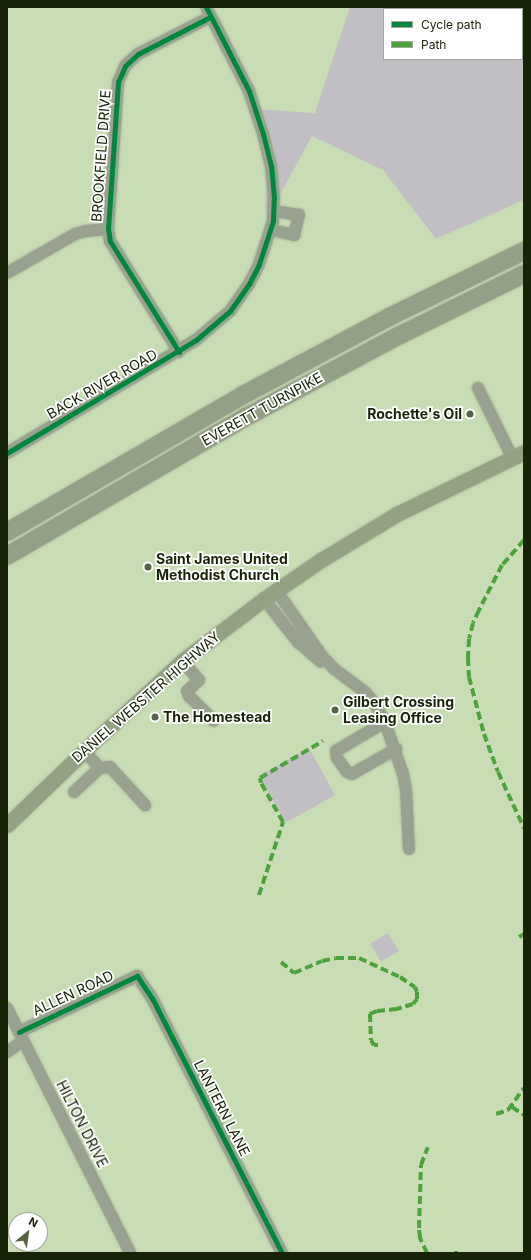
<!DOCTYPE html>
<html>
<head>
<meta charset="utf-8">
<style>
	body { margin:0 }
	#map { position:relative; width:531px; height:1260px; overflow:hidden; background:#c9ddb5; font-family:Inter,sans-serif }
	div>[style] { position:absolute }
	.green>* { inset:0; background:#c2bfc4; transform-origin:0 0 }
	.path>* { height:1.5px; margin-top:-0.75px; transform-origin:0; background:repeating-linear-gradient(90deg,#95a189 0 3px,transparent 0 5px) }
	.roads { filter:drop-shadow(0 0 1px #adbc9c) drop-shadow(0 0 1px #adbc9c) }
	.minor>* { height:12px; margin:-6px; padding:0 6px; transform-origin:6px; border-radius:6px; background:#99a28f }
	.major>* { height:15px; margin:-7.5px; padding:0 7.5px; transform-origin:7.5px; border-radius:7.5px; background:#93a283 }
	.highway>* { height:18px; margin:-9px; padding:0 9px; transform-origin:9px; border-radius:9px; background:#93a085 }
	.quiet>* { height:4px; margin-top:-2px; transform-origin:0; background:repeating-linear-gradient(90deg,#4ea23d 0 8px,transparent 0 12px) }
	.cycleway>* { height:5px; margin:-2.5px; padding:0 2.5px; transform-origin:2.5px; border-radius:2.5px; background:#00873e }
	.dots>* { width:11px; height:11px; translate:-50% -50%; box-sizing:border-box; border:2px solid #fff; border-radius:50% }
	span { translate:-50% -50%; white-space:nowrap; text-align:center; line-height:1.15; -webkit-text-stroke:3.5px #fff; paint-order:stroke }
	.street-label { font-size:14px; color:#172306 }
	.poi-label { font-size:14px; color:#172306; font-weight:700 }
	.right { translate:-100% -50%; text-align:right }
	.left { translate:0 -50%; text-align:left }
	.frame { position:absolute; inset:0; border:8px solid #172306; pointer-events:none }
	.legend { position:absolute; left:383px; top:8px; width:140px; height:52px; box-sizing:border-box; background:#fff; border:1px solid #a2a79b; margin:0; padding:5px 7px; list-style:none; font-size:12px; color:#172306 }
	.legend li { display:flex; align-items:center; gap:8px; height:20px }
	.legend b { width:20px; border:1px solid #a2a79b }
	.north { position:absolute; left:8px; top:1212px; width:40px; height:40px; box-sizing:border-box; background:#fff; border:1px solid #a2a79b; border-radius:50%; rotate:29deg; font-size:11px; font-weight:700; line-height:16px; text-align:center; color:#172306 }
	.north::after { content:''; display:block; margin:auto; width:14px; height:18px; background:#556443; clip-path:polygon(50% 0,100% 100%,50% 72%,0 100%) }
</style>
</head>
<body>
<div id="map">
	<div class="green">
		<div style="clip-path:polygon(evenodd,350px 7px,524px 7px,524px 200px,436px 239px,383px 170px,312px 136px,266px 220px,266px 180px,254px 109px,315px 113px,350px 7px,384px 9px,522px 9px,522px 59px,384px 59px,384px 9px)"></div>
		<div style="left:309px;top:748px;width:54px;height:57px;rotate:61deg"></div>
		<div style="left:388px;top:933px;width:21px;height:21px;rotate:59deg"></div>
	</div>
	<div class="path">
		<div style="left:357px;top:719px;width:7px;rotate:56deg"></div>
	</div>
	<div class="roads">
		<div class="minor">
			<div style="left:271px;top:230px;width:24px;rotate:12deg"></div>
			<div style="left:294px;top:235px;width:21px;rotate:-76deg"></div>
			<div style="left:299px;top:215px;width:25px;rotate:-171deg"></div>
			<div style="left:7px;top:273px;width:78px;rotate:-29.8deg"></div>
			<div style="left:75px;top:234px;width:11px;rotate:-15deg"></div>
			<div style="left:86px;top:231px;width:22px;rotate:-5deg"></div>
			<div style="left:179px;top:352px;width:131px;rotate:-121.9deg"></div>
			<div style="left:110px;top:241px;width:12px;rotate:-99deg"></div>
			<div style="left:108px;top:229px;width:147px;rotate:-86.1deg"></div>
			<div style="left:118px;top:82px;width:17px;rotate:-66deg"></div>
			<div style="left:125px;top:66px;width:18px;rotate:-43deg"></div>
			<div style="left:138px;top:54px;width:81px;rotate:-27.2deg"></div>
			<div style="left:478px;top:388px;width:77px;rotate:63.8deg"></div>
			<div style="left:7px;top:453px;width:220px;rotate:-30.9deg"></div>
			<div style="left:196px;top:340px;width:45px;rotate:-40.5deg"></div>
			<div style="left:230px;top:311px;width:33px;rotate:-55deg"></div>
			<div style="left:249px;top:284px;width:22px;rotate:-63deg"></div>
			<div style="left:259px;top:264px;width:45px;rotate:-72deg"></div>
			<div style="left:273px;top:221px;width:23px;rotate:-88deg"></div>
			<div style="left:274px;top:198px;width:32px;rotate:-95deg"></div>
			<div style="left:271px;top:166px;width:33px;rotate:-104deg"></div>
			<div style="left:263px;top:134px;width:45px;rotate:-108deg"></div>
			<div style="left:249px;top:91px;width:94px;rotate:-117.1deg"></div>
			<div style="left:276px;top:590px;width:80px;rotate:55.1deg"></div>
			<div style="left:322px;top:656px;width:16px;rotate:47deg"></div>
			<div style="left:333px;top:668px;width:40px;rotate:37deg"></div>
			<div style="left:365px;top:692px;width:12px;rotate:48deg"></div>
			<div style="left:373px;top:701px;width:24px;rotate:60deg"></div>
			<div style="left:385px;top:722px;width:55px;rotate:70.9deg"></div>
			<div style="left:403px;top:774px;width:16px;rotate:79deg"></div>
			<div style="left:406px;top:790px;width:59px;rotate:87.1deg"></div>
			<div style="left:264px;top:599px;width:55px;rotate:51.7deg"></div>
			<div style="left:298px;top:642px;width:30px;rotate:41deg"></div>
			<div style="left:182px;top:661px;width:25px;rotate:48deg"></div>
			<div style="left:199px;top:680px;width:16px;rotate:137deg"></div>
			<div style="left:187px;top:691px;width:5px;rotate:68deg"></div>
			<div style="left:189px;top:696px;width:35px;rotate:45deg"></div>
			<div style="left:385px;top:722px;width:57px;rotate:149.4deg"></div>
			<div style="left:336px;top:751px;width:7px;rotate:82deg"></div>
			<div style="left:337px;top:758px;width:17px;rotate:54deg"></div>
			<div style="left:347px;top:772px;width:5px;rotate:22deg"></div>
			<div style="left:352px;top:774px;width:51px;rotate:-29.6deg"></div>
			<div style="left:100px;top:768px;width:10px;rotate:-6deg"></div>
			<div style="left:110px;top:767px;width:52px;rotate:47.4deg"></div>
			<div style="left:74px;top:792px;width:35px;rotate:-43deg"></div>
			<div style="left:100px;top:768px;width:23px;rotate:-133deg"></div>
			<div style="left:7px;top:1008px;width:274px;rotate:63.3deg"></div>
			<div style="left:19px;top:1032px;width:131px;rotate:-25.4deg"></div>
			<div style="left:137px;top:976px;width:27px;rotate:56deg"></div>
			<div style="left:152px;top:998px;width:286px;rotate:63deg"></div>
			<div style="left:7px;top:1052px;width:19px;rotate:-35deg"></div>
		</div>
		<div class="major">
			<div style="left:7px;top:825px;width:133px;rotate:-43.8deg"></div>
			<div style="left:103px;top:733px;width:107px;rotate:-42.3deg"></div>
			<div style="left:182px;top:661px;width:103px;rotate:-37.1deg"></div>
			<div style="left:264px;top:599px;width:69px;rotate:-34.4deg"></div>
			<div style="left:321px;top:560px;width:89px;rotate:-31.2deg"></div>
			<div style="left:397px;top:514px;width:141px;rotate:-26deg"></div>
		</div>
		<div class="highway">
			<div style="left:7px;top:532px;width:273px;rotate:-30.1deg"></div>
			<div style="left:243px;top:395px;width:166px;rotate:-28.1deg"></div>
			<div style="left:389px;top:317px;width:150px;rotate:-26.1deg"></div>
			<div style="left:7px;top:556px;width:279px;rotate:-30.2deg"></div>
			<div style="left:248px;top:416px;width:166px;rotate:-28.1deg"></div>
			<div style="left:394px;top:338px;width:145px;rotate:-26.2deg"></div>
		</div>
	</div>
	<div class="quiet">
		<div style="left:524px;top:540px;width:33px;rotate:131deg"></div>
		<div style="left:502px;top:565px;width:51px;rotate:117.1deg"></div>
		<div style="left:479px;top:610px;width:14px;rotate:115deg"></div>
		<div style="left:473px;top:623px;width:16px;rotate:104deg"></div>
		<div style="left:469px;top:639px;width:19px;rotate:93deg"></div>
		<div style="left:468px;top:658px;width:19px;rotate:87deg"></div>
		<div style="left:469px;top:677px;width:59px;rotate:75.3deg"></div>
		<div style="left:484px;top:734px;width:40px;rotate:69.8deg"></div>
		<div style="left:498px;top:772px;width:62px;rotate:65.1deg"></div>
		<div style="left:259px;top:895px;width:77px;rotate:-71.8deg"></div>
		<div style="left:283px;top:822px;width:45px;rotate:-119.4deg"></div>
		<div style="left:261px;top:783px;width:5px;rotate:-101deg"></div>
		<div style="left:260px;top:778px;width:73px;rotate:-30.4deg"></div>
		<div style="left:519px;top:937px;width:6px;rotate:-31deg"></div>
		<div style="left:281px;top:962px;width:17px;rotate:40deg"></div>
		<div style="left:294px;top:973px;width:30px;rotate:-23deg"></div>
		<div style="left:322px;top:961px;width:14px;rotate:-12deg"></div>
		<div style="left:336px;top:958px;width:23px"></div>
		<div style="left:359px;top:958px;width:45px;rotate:24.9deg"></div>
		<div style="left:400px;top:977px;width:18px;rotate:34deg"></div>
		<div style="left:415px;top:987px;width:5px;rotate:68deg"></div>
		<div style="left:417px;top:992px;width:7px;rotate:90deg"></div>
		<div style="left:417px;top:999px;width:6px;rotate:129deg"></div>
		<div style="left:413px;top:1004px;width:17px;rotate:163deg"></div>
		<div style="left:397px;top:1009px;width:20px;rotate:174deg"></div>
		<div style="left:377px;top:1011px;width:8px;rotate:157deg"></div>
		<div style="left:370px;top:1014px;width:26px;rotate:88deg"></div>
		<div style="left:371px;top:1040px;width:6px;rotate:59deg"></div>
		<div style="left:374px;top:1045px;width:4px"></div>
		<div style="left:512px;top:1107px;width:14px;rotate:34deg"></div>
		<div style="left:496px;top:1114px;width:13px;rotate:-18deg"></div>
		<div style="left:508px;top:1110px;width:27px;rotate:-54deg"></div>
		<div style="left:427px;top:1253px;width:17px;rotate:-115deg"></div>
		<div style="left:420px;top:1238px;width:10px;rotate:-96deg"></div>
		<div style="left:419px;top:1228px;width:63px;rotate:-88.2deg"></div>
		<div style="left:421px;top:1165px;width:19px;rotate:-69deg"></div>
		<div style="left:456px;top:1253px;width:2px;rotate:-90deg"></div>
	</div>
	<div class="cycleway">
		<div style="left:179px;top:352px;width:131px;rotate:-121.9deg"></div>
		<div style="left:110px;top:241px;width:12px;rotate:-99deg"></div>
		<div style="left:108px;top:229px;width:147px;rotate:-86.1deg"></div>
		<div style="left:118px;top:82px;width:17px;rotate:-66deg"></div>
		<div style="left:125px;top:66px;width:18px;rotate:-43deg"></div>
		<div style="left:138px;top:54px;width:81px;rotate:-27.2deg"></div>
		<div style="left:7px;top:453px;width:220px;rotate:-30.9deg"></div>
		<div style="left:196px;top:340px;width:45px;rotate:-40.5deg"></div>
		<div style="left:230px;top:311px;width:33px;rotate:-55deg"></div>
		<div style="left:249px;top:284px;width:22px;rotate:-63deg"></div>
		<div style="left:259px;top:264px;width:45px;rotate:-72deg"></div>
		<div style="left:273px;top:221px;width:23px;rotate:-88deg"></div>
		<div style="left:274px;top:198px;width:32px;rotate:-95deg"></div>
		<div style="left:271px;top:166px;width:33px;rotate:-104deg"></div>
		<div style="left:263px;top:134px;width:45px;rotate:-108deg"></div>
		<div style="left:249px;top:91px;width:94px;rotate:-117.1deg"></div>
		<div style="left:19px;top:1032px;width:131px;rotate:-25.4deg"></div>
		<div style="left:137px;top:976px;width:27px;rotate:56deg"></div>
		<div style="left:152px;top:998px;width:286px;rotate:63deg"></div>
	</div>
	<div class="dots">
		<div style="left:470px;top:414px;background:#556443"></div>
		<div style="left:148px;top:567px;background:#556443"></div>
		<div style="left:335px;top:710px;background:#556443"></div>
		<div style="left:155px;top:717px;background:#556443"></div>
	</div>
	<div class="street-label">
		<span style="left:101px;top:156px;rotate:-86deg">BROOKFIELD DRIVE</span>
		<span style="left:102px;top:384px;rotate:-30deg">BACK RIVER ROAD</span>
		<span style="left:262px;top:409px;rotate:-29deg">EVERETT TURNPIKE</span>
		<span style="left:146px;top:697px;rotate:-41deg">DANIEL WEBSTER HIGHWAY</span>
		<span style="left:73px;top:993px;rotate:-25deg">ALLEN ROAD</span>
		<span style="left:222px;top:1108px;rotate:63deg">LANTERN LANE</span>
		<span style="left:82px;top:1124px;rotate:63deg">HILTON DRIVE</span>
	</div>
	<div class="poi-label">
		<span class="right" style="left:462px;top:414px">Rochette's Oil</span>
		<span class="left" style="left:156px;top:567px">Saint James United<br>Methodist Church</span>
		<span class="left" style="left:343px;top:710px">Gilbert Crossing<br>Leasing Office</span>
		<span class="left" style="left:163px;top:717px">The Homestead</span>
	</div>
	<div class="frame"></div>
	<ul class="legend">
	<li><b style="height:5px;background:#00873e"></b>Cycle path</li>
	<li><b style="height:5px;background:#4ea23d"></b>Path</li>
	</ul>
	<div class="north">N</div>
</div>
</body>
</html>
